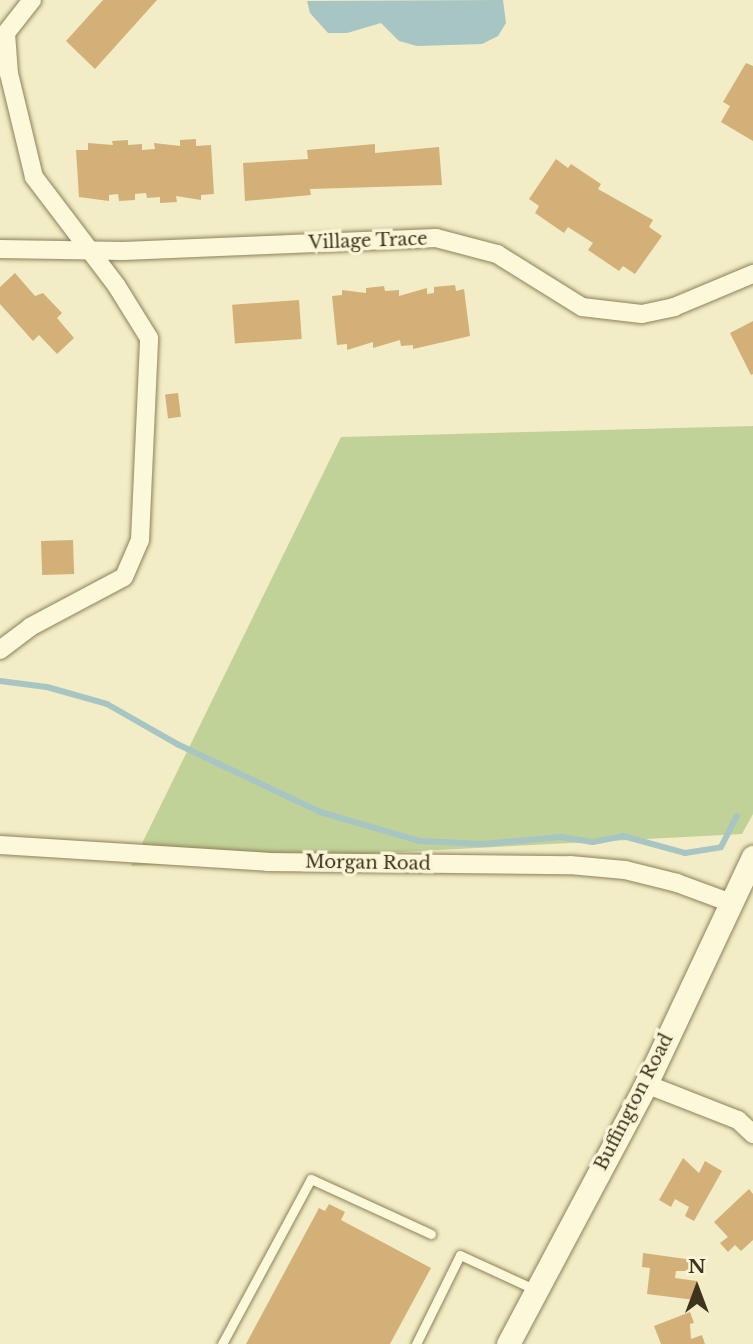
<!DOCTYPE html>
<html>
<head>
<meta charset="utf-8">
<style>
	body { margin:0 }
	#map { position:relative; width:753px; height:1344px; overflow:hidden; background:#f2edc6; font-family:"Libre Baskerville",serif }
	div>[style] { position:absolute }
	.green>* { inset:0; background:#c0d298 }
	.water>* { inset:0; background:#a7c5c2 }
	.stream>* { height:6px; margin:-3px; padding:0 3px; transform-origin:3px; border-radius:3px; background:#a7c5c2 }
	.building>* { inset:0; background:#d3b078; transform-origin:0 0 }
	.roads { filter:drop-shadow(0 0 2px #8f8159) drop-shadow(0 0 2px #8f8159) }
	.service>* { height:9px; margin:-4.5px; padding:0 4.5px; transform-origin:4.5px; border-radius:4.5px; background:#fcf8da }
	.minor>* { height:18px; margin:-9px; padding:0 9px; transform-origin:9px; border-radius:9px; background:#fcf8da }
	.tertiary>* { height:23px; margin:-11.5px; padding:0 11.5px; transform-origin:11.5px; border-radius:11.5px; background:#fcf8da }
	span { translate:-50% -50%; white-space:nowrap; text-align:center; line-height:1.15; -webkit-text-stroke:7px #f9f5d6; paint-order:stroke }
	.street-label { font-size:18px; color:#3e341e }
	.north { position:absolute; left:662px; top:1253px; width:70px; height:70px; -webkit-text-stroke:5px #f9f5d6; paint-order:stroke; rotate:0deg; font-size:19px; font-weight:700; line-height:28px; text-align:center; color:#3e341e }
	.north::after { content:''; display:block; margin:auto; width:24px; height:32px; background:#3e341e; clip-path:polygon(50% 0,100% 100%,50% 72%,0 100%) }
</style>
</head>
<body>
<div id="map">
	<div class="green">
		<div style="clip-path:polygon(753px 426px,753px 814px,742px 834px,131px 866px,341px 437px)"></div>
	</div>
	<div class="water">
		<div style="clip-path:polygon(503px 0,506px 23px,498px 36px,482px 44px,417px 46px,399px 41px,381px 23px,347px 33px,328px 33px,310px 13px,307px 1px)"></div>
	</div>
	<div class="stream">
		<div style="left:0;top:681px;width:47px;rotate:7.3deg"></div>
		<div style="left:47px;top:687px;width:62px;rotate:15.8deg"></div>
		<div style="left:107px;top:704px;width:81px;rotate:29.7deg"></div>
		<div style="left:177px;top:744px;width:158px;rotate:25.4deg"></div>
		<div style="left:320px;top:812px;width:104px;rotate:16.2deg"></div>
		<div style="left:420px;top:841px;width:63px;rotate:2.7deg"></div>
		<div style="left:483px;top:844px;width:78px;rotate:-5.1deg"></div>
		<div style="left:561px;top:837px;width:32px;rotate:9deg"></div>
		<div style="left:593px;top:842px;width:31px;rotate:-11deg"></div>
		<div style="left:623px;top:836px;width:64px;rotate:15.3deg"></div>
		<div style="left:685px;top:853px;width:36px;rotate:-9deg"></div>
		<div style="left:721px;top:847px;width:35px;rotate:-63deg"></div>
	</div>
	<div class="building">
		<div style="clip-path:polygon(103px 0,157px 0,95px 69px,66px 41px)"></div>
		<div style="clip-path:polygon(746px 63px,753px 66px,753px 141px,721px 122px,730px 106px,723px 102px)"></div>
		<div style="clip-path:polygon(196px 139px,196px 146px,211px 145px,214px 194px,201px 195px,201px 200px,176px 196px,177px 202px,160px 203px,160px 197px,147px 198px,146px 193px,135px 194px,135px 200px,119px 201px,118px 194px,109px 195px,109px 201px,79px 197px,76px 150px,88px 150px,88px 143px,113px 145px,112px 141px,128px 140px,128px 145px,142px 144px,142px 150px,155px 149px,154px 143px,180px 146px,180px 140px)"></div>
		<div style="clip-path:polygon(375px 144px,375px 153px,439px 147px,442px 185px,310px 189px,311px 195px,245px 201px,243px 163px,308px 159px,307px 150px)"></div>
		<div style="clip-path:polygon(556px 159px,568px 168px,571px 164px,601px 184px,598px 189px,653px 220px,649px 227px,662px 236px,635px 274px,623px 266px,619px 271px,588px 250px,593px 243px,568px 227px,564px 233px,535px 213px,539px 206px,529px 199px)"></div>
		<div style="clip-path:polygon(15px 273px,35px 296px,43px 293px,62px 313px,57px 318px,74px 338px,57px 354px,39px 335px,33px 341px,0 304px,0 287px)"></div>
		<div style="clip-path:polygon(455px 285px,456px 291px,464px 289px,470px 336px,413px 349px,413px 345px,401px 346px,400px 340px,373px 348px,373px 342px,347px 350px,347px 344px,337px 345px,332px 296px,342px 295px,342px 290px,366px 293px,366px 288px,384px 286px,385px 291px,399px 290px,399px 296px,427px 288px,427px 294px,434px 293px,434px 287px)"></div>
		<div style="left:299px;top:300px;width:39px;height:67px;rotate:86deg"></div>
		<div style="clip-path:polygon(753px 321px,753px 374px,751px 375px,730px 333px)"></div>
		<div style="left:178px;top:393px;width:24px;height:13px;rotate:83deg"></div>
		<div style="left:73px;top:540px;width:34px;height:32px;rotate:88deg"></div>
		<div style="clip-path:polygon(683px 1158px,699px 1173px,705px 1161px,722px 1171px,694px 1221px,685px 1216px,689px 1207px,675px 1199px,671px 1207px,659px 1200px)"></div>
		<div style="clip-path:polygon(749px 1189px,753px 1194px,753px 1240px,741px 1251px,735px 1245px,728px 1252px,720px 1243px,728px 1237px,714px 1222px)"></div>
		<div style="clip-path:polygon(329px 1204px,345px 1212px,341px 1220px,431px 1268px,390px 1344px,246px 1344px,319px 1208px,325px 1211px)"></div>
		<div style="clip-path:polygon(643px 1253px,693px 1260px,691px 1271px,676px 1271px,675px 1278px,697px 1281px,695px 1300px,647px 1294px,650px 1268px,642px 1267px)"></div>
		<div style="clip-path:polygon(690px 1312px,694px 1323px,690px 1324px,691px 1339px,702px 1335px,705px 1344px,661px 1344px,654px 1326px)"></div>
	</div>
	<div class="roads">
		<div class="service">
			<div style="left:222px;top:1344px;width:187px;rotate:-61.7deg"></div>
			<div style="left:311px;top:1179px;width:132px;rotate:24.6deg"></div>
			<div style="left:416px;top:1344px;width:99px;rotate:-63.7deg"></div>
			<div style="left:460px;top:1255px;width:81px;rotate:24.7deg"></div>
		</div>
		<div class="minor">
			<div style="left:0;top:249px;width:123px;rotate:0.9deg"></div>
			<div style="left:123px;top:251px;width:313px;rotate:-2.4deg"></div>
			<div style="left:436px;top:238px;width:63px;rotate:14.7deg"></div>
			<div style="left:497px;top:254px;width:100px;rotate:31.9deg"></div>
			<div style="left:582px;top:307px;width:60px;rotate:6.7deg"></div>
			<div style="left:642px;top:314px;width:33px;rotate:-12deg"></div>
			<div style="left:674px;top:307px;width:86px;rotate:-22.7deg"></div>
			<div style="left:0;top:650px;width:38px;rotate:-37deg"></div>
			<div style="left:30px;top:627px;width:106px;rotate:-28deg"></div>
			<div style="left:124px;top:577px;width:40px;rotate:-66.6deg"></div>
			<div style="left:140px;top:540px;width:202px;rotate:-87.4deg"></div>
			<div style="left:149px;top:338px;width:62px;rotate:-121.9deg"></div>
			<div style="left:116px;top:285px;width:136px;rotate:-127.2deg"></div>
			<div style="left:34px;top:177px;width:106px;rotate:-103.6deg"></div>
			<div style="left:9px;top:74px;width:41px;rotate:-94.2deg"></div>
			<div style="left:6px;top:33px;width:42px;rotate:-51.8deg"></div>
			<div style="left:0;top:845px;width:268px;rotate:3.6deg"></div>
			<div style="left:267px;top:862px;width:303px;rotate:0.6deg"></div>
			<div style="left:570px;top:865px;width:55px;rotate:5.2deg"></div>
			<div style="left:625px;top:870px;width:54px;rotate:14deg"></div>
			<div style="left:677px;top:883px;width:58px;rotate:20.3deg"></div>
			<div style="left:646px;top:1084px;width:99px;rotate:21.4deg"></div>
			<div style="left:738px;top:1120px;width:21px;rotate:43deg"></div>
		</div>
		<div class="tertiary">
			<div style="left:508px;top:1344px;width:294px;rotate:-62deg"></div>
			<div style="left:646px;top:1084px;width:251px;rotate:-64.8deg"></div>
		</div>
	</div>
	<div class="street-label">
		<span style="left:368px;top:241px;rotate:-2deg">Village Trace</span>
		<span style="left:368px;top:863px;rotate:1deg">Morgan Road</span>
		<span style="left:634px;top:1102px;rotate:-63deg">Buffington Road</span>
	</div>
	<div class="north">N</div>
</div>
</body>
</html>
